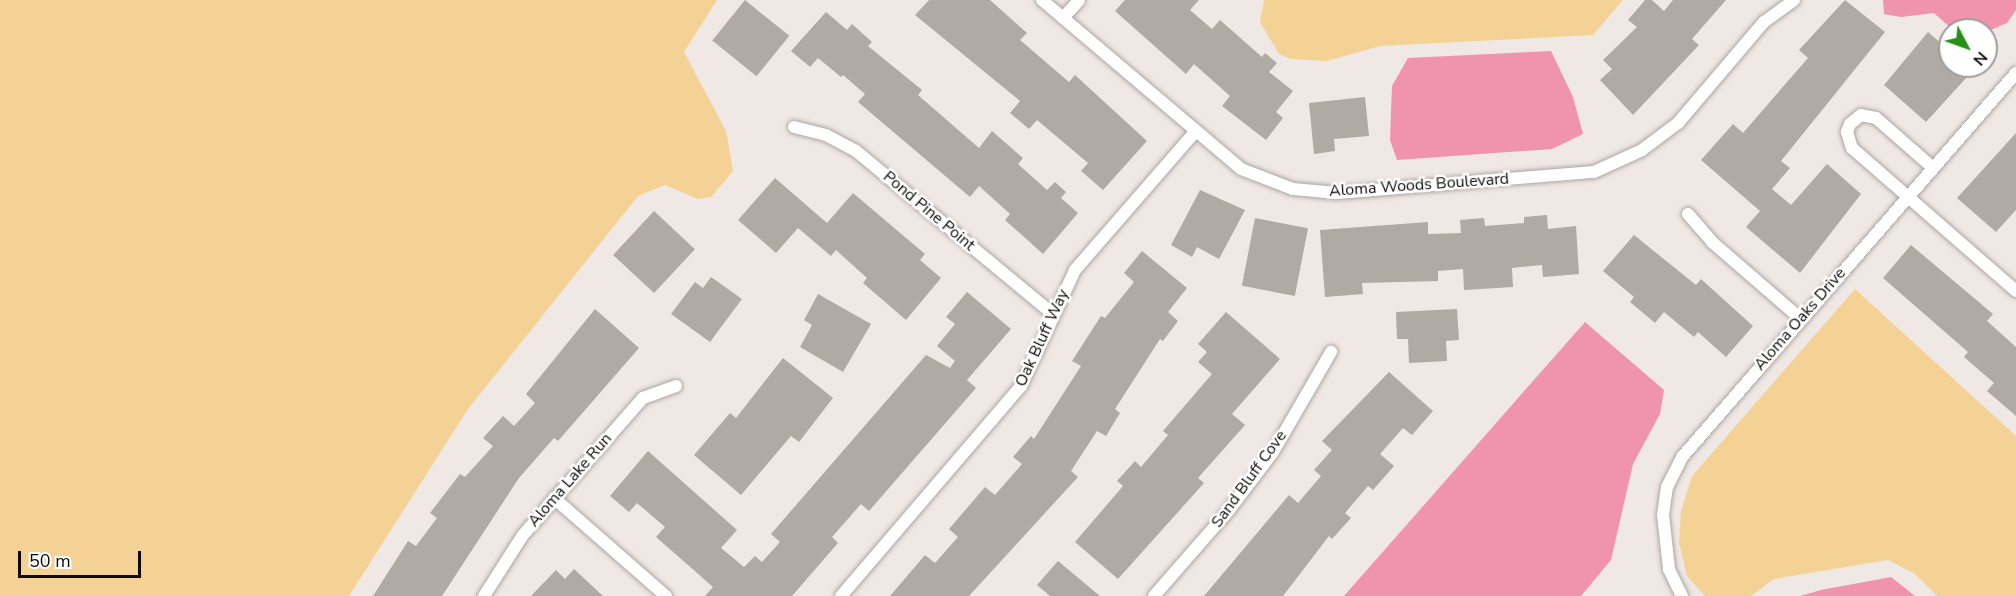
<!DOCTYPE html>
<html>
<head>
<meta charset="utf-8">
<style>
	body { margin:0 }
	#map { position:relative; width:2016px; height:596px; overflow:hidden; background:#f0e8e5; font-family:"Nunito Sans",sans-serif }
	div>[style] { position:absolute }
	.green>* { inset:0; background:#f4d296 }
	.water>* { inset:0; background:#f093ad }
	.building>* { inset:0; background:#b0a9a4; transform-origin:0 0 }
	.roads { filter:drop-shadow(0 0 2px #aea6a3) drop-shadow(0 0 2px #aea6a3) }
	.street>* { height:12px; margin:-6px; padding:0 6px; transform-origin:6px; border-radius:6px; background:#fff }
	span { translate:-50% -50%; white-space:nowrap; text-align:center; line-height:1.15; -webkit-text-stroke:5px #fff; paint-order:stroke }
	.street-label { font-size:16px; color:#0d0b0a }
	.north { position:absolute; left:1938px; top:18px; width:60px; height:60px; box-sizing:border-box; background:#fff; border:2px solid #9e9d9d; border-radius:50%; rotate:131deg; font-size:16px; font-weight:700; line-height:24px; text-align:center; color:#0d0b0a }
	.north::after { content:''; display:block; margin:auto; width:21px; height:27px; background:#269117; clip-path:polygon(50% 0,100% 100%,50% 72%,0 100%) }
	.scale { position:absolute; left:18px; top:551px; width:123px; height:27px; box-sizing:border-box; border:3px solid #0d0b0a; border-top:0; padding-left:8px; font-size:18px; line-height:21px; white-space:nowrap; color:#0d0b0a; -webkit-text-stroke:4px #fff; paint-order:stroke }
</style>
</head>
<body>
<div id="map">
	<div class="green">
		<div style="clip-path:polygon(0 0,717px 0,684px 52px,726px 131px,733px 171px,711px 197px,698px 199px,665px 185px,638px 196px,468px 409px,349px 596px,0 596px)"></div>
		<div style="clip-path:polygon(1264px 0,1623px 0,1593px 35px,1380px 46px,1327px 61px,1291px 59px,1279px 54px,1260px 22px)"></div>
		<div style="clip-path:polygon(1855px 289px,2016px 436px,2016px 596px,1937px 596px,1915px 574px,1888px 560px,1774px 579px,1751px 596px,1705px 596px,1687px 576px,1679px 543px,1681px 511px,1692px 476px)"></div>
	</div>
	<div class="water">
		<div style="clip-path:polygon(1883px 0,2016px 0,2016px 10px,2007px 23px,1986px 32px,1953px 30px,1934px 13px,1901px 17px,1884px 14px)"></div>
		<div style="clip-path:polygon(1551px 51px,1573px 97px,1583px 134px,1552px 149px,1397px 160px,1390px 140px,1392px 86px,1408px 58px)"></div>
		<div style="clip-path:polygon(1585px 322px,1664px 390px,1660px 414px,1633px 464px,1611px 560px,1581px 596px,1344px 596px)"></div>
		<div style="clip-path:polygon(1891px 577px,1915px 596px,1800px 596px,1821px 590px)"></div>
	</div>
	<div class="building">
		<div style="left:745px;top:0;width:57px;height:52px;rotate:39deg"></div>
		<div style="clip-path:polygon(929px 0,990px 0,1027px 33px,1020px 40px,1069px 82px,1075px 75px,1147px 141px,1103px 190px,1081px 171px,1088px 163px,1037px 120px,1029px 129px,1010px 113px,1020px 101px,915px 15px)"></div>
		<div style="clip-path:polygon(1125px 0,1199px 0,1190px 10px,1212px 29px,1220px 20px,1262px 57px,1265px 53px,1277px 63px,1269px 72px,1293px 91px,1276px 112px,1283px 118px,1266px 140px,1222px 106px,1230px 96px,1194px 64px,1186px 74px,1115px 11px)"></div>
		<div style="clip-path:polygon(1645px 0,1652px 0,1664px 11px,1673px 0,1726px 0,1692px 39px,1699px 45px,1633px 115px,1600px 80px,1612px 69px,1603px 60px,1637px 27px,1628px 20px)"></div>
		<div style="clip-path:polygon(1845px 0,1885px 32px,1781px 161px,1790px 168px,1772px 189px,1791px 205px,1827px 164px,1861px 194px,1800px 273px,1746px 227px,1760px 211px,1701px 160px,1733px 124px,1743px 133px,1808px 58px,1799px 50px)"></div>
		<div style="clip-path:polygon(826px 12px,847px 30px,852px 24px,872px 42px,868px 46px,922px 90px,918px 95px,979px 148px,992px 131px,1023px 158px,1018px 164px,1047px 190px,1055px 182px,1066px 192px,1061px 198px,1078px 213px,1043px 254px,1005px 220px,1010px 214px,979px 186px,970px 197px,858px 102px,865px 94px,843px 75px,841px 77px,818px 58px,810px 67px,791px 51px)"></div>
		<div style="clip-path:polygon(1928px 32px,1950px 51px,1950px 66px,1977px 66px,1926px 122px,1884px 85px)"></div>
		<div style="clip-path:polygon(1365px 97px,1369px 136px,1334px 139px,1335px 151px,1314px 154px,1309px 103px)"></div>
		<div style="clip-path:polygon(2016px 133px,2016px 210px,1996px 232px,1957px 198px)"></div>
		<div style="clip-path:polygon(775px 178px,827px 223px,853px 193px,925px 254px,920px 260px,941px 278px,906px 320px,863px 283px,867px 278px,836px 250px,831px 256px,798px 228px,776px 253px,738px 220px)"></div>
		<div style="clip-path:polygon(1200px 190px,1245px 210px,1219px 259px,1197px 247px,1192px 257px,1171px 245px)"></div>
		<div style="left:654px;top:211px;width:56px;height:60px;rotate:43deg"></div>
		<div style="clip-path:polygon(1547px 215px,1548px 229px,1576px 226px,1579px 274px,1543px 277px,1542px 265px,1512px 268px,1513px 287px,1464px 290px,1463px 269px,1438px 271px,1438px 281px,1362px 283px,1363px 294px,1325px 297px,1320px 230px,1428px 222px,1428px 234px,1461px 233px,1460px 220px,1484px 218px,1485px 226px,1524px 223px,1524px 217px)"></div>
		<div style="left:1255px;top:218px;width:54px;height:69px;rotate:11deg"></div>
		<div style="clip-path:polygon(1634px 235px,1696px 285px,1701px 279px,1753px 326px,1726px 357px,1698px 332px,1694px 337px,1664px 312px,1655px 323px,1630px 302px,1634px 297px,1603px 271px)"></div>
		<div style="clip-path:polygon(1911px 245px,1993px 314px,1987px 321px,2016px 347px,2016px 416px,1987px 391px,1994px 383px,1964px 357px,1968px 352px,1883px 278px)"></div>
		<div style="clip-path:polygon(1142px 251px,1187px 288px,1168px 312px,1178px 321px,1163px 341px,1160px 339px,1115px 409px,1120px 413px,1106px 436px,1097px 431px,1071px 471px,1078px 477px,969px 596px,890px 596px,925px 555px,935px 563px,958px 537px,949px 529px,985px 487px,995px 495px,1022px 464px,1013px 457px,1031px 436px,1034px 439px,1081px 366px,1072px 361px,1101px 316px,1105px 318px,1134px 282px,1124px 273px)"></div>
		<div style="clip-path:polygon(711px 277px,742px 299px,710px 342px,671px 314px,695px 282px,703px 288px)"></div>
		<div style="clip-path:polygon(967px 292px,1011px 329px,967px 380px,976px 388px,869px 511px,861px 504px,832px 537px,838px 543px,792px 596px,705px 596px,713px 587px,656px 537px,665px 527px,637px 503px,629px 512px,610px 496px,648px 451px,737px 530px,721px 548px,744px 567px,755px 556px,762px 562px,780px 542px,771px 534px,926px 355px,950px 368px,955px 361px,937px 346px,955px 324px,946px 317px)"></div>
		<div style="clip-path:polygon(818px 294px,871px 324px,843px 372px,800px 347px,812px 325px,804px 320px)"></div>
		<div style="clip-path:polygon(595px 309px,639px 348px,558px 441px,554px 438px,519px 478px,442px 596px,373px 596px,408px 541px,416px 546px,437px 518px,430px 513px,460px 474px,465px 477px,493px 446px,483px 438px,503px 416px,514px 426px,535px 403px,526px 394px)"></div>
		<div style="clip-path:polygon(1457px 309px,1459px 340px,1446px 341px,1447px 361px,1409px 363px,1408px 339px,1397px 339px,1396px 312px)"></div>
		<div style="clip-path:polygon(1226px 312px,1280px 359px,1232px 414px,1245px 425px,1198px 478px,1204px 483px,1118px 579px,1075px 542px,1123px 486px,1117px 481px,1135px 461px,1141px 467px,1168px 435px,1163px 431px,1212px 374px,1198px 362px,1207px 352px,1198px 344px)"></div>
		<div style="clip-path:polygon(783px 358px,833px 398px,799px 442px,791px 436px,741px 495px,694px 455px,730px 413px,736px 418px)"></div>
		<div style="clip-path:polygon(1389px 372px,1433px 411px,1412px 435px,1403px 428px,1380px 454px,1394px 466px,1373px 490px,1368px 486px,1345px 513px,1351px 518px,1332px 539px,1329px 536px,1283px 596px,1204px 596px,1289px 495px,1298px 503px,1321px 476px,1314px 470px,1332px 450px,1322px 441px)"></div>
		<div style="clip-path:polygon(1058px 561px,1100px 596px,1050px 596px,1037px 585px)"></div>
		<div style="clip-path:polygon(574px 569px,603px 596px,531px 596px,556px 570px,565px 579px)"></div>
	</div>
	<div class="roads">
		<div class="street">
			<div style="left:1042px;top:0;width:261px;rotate:40.3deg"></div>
			<div style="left:1241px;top:169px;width:56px;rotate:21deg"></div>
			<div style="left:1293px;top:189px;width:44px;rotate:5.2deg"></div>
			<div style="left:1337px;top:193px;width:258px;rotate:-4.7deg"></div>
			<div style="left:1594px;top:172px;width:53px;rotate:-24.6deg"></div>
			<div style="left:1642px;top:150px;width:45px;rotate:-36.9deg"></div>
			<div style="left:1678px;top:123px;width:133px;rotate:-49.6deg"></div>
			<div style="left:1764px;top:22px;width:37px;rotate:-36deg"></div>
			<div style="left:1063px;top:18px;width:24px;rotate:-48deg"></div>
			<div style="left:794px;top:127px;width:33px;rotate:14deg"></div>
			<div style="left:826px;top:135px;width:34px;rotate:28deg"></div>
			<div style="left:856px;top:151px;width:256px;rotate:39.6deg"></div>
			<div style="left:1932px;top:167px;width:74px;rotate:-138.8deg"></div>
			<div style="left:1876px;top:118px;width:15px;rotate:-169deg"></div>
			<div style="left:1861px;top:115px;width:14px;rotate:141deg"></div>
			<div style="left:1850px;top:124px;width:9px;rotate:111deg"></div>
			<div style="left:1847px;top:132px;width:17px;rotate:73deg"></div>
			<div style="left:1852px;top:148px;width:218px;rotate:41.1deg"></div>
			<div style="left:1688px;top:214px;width:37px;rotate:49deg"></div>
			<div style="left:1712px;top:242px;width:118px;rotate:40.9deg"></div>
			<div style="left:554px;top:498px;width:149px;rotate:41.2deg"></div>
			<div style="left:484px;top:596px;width:72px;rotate:-57.4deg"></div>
			<div style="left:523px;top:535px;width:182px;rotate:-48.8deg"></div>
			<div style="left:643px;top:398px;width:35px;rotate:-20deg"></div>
			<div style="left:841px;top:596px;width:277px;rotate:-49.4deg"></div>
			<div style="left:1021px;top:386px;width:128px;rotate:-65deg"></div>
			<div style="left:1075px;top:270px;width:181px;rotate:-49deg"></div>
			<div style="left:1154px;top:596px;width:114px;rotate:-48.9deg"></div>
			<div style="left:1229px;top:510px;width:73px;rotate:-52.8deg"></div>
			<div style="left:1273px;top:452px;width:116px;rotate:-59.9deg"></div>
			<div style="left:1682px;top:596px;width:30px;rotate:-116deg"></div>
			<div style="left:1669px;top:569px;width:54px;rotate:-96.3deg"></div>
			<div style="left:1663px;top:515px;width:28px;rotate:-82deg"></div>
			<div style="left:1667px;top:487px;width:35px;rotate:-63deg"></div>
			<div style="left:1683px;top:456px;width:508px;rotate:-48.99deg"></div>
		</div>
	</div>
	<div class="street-label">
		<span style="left:1419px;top:185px;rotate:-4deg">Aloma Woods Boulevard</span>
		<span style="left:929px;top:211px;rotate:40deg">Pond Pine Point</span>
		<span style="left:1800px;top:319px;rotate:-49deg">Aloma Oaks Drive</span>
		<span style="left:1042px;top:338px;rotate:-65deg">Oak Bluff Way</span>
		<span style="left:1249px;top:479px;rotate:-54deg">Sand Bluff Cove</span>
		<span style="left:570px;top:480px;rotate:-49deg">Aloma Lake Run</span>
	</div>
	<div class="north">N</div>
	<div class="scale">50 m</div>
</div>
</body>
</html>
